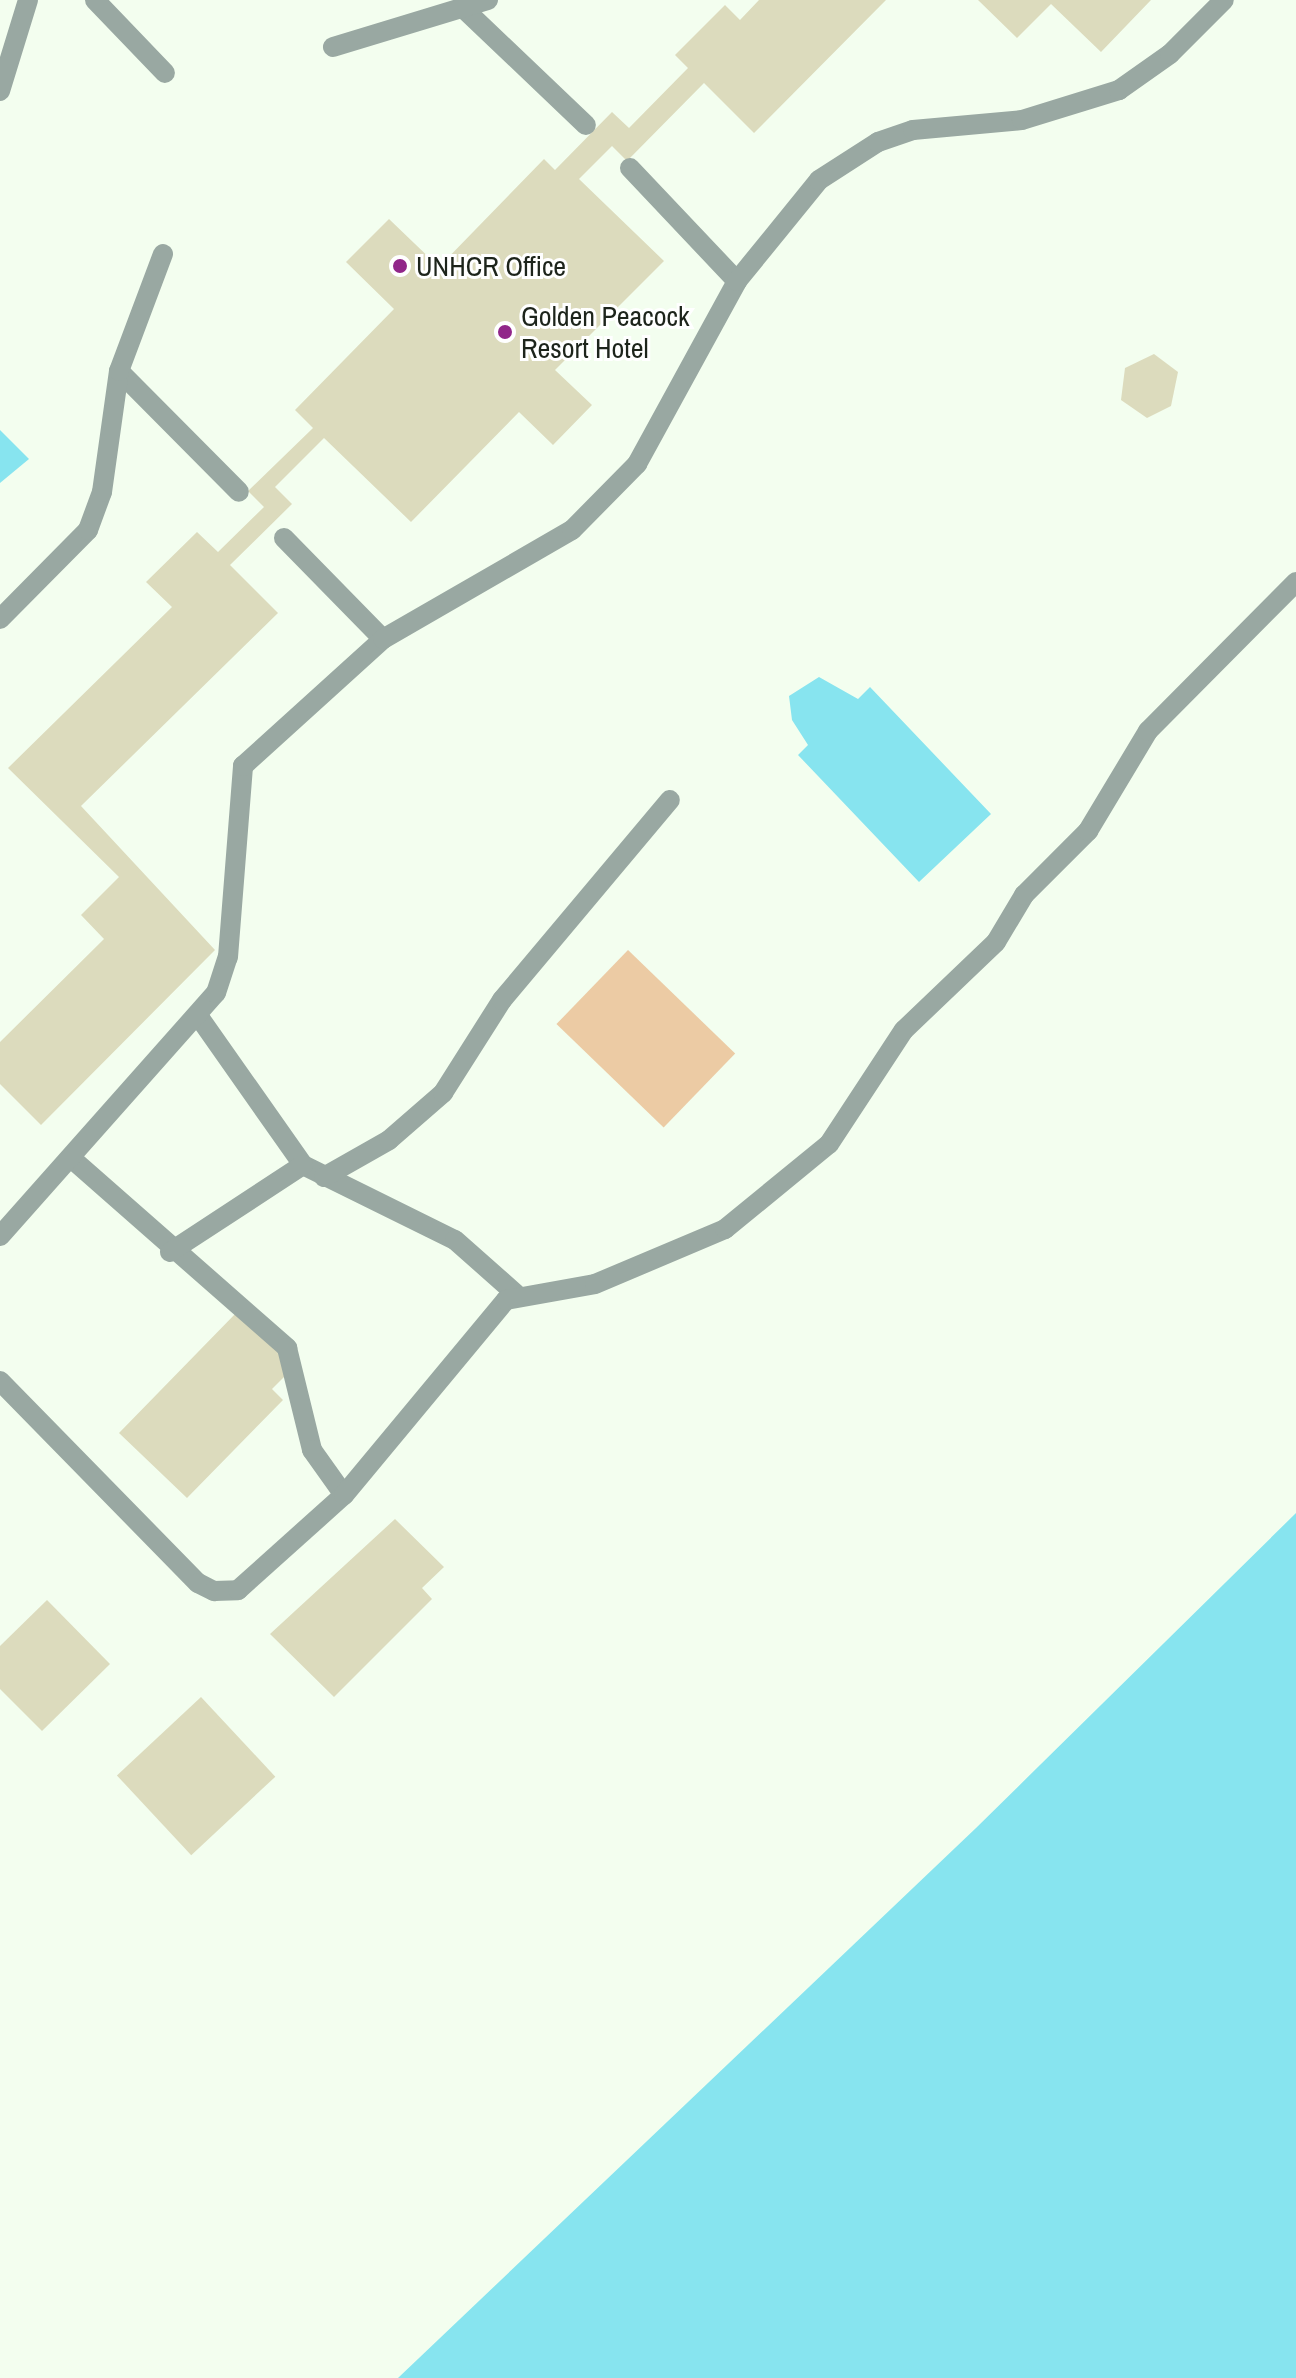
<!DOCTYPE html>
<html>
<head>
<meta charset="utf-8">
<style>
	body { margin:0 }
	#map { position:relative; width:1296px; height:2378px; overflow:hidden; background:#f3feef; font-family:"Archivo Narrow",sans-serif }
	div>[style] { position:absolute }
	.green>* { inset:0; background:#eccba4; transform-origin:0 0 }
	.water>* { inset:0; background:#87e4ef }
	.building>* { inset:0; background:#dcdbbd; transform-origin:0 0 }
	.lane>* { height:20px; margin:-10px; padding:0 10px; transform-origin:10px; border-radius:10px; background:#99a8a2 }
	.dots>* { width:22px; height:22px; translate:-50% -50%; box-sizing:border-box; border:4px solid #fff; border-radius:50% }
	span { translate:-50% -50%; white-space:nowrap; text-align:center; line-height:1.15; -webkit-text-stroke:6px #fff; paint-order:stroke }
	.poi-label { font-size:28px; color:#1d241b }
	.left { translate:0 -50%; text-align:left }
</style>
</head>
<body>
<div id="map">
	<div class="green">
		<div style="left:628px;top:950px;width:149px;height:103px;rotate:44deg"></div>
	</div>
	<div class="water">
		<div style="clip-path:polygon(0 430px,29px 459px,0 483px)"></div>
		<div style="clip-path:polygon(819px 677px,858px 699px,870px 687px,991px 814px,919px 882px,798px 755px,808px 745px,792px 720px,789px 696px)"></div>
		<div style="clip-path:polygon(1296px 1513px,1296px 2378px,398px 2378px,976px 1828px)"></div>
	</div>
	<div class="building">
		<div style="clip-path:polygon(759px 0,886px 0,754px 133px,704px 83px,627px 161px,612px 146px,579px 179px,664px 261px,555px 370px,592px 405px,553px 445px,519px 412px,411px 522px,324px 438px,275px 487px,292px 504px,230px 565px,278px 613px,81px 806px,215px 950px,41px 1125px,0 1084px,0 1042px,104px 939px,81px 915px,119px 877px,8px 768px,172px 607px,146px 582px,197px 532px,218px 552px,264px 507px,248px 491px,313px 428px,295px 410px,394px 309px,346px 262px,389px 219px,439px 267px,544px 159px,555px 170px,612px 112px,629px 128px,688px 68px,675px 55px,725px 5px,740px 20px)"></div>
		<div style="clip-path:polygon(978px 0,1151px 0,1101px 52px,1051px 4px,1017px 38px)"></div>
		<div style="clip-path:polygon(1154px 354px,1178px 372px,1171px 406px,1147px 418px,1121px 400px,1125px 368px)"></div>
		<div style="clip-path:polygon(237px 1312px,294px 1367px,272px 1389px,283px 1400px,187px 1498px,119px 1433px)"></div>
		<div style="clip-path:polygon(395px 1519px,444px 1567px,422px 1588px,432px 1599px,334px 1697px,270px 1634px)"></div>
		<div style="clip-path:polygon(47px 1600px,110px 1664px,42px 1731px,0 1689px,0 1646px)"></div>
		<div style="left:201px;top:1697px;width:109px;height:115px;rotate:47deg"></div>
	</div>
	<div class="lane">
		<div style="left:95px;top:0;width:101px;rotate:46.2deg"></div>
		<div style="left:462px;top:7px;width:171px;rotate:43.6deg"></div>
		<div style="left:333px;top:47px;width:162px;rotate:-16.9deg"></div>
		<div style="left:0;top:91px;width:95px;rotate:-72.9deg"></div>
		<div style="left:630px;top:168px;width:156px;rotate:46.6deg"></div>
		<div style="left:119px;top:371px;width:170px;rotate:45.2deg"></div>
		<div style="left:284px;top:538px;width:141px;rotate:45.6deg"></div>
		<div style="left:0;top:619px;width:125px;rotate:-45.3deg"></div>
		<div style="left:88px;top:530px;width:40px;rotate:-69.8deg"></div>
		<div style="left:102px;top:492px;width:122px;rotate:-82deg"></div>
		<div style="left:119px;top:371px;width:125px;rotate:-69.4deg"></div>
		<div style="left:199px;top:1017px;width:181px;rotate:54.9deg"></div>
		<div style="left:303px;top:1165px;width:169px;rotate:26.3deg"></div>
		<div style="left:455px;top:1240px;width:81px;rotate:41.5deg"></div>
		<div style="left:71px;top:1158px;width:288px;rotate:41.3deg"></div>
		<div style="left:287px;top:1348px;width:105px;rotate:76.2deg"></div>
		<div style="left:312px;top:1450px;width:55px;rotate:54.6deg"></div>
		<div style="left:324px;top:1177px;width:75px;rotate:-29.6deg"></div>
		<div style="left:389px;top:1140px;width:72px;rotate:-41deg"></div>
		<div style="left:443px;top:1093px;width:110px;rotate:-57.6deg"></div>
		<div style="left:502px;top:1000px;width:261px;rotate:-50deg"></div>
		<div style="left:0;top:1236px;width:325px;rotate:-48.4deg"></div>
		<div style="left:216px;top:993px;width:38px;rotate:-72deg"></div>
		<div style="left:228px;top:957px;width:192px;rotate:-85.5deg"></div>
		<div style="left:243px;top:766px;width:189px;rotate:-42.2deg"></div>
		<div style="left:383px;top:639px;width:218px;rotate:-30deg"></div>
		<div style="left:572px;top:530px;width:93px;rotate:-45.4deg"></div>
		<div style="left:637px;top:464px;width:209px;rotate:-61.3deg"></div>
		<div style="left:737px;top:281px;width:130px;rotate:-50.9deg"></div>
		<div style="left:819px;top:180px;width:70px;rotate:-32.8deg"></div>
		<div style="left:878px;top:142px;width:37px;rotate:-19deg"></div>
		<div style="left:913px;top:130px;width:109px;rotate:-5.2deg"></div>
		<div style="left:1022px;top:120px;width:102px;rotate:-17.2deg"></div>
		<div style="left:1119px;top:90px;width:62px;rotate:-35.2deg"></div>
		<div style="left:1170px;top:54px;width:76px;rotate:-45deg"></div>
		<div style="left:170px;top:1252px;width:159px;rotate:-33.2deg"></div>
		<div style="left:0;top:1381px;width:283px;rotate:45.6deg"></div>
		<div style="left:198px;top:1583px;width:18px;rotate:27deg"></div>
		<div style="left:214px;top:1591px;width:24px;rotate:-2deg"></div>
		<div style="left:238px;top:1590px;width:142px;rotate:-41.9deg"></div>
		<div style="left:344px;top:1495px;width:254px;rotate:-50.3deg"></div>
		<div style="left:506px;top:1300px;width:90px;rotate:-10.2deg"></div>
		<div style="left:595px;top:1284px;width:141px;rotate:-22.9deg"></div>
		<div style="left:725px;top:1229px;width:134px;rotate:-39.3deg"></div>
		<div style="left:829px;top:1144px;width:136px;rotate:-56.7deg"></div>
		<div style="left:904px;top:1030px;width:127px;rotate:-43.7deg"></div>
		<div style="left:996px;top:942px;width:55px;rotate:-59.2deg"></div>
		<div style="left:1024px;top:895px;width:91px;rotate:-45deg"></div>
		<div style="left:1088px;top:831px;width:117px;rotate:-59deg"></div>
		<div style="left:1148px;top:731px;width:210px;rotate:-45.2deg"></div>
	</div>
	<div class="dots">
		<div style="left:400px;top:266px;background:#912689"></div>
		<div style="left:505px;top:332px;background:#912689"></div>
	</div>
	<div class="poi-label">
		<span class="left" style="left:416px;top:266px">UNHCR Office</span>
		<span class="left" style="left:521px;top:332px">Golden Peacock<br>Resort Hotel</span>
	</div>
</div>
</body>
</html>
